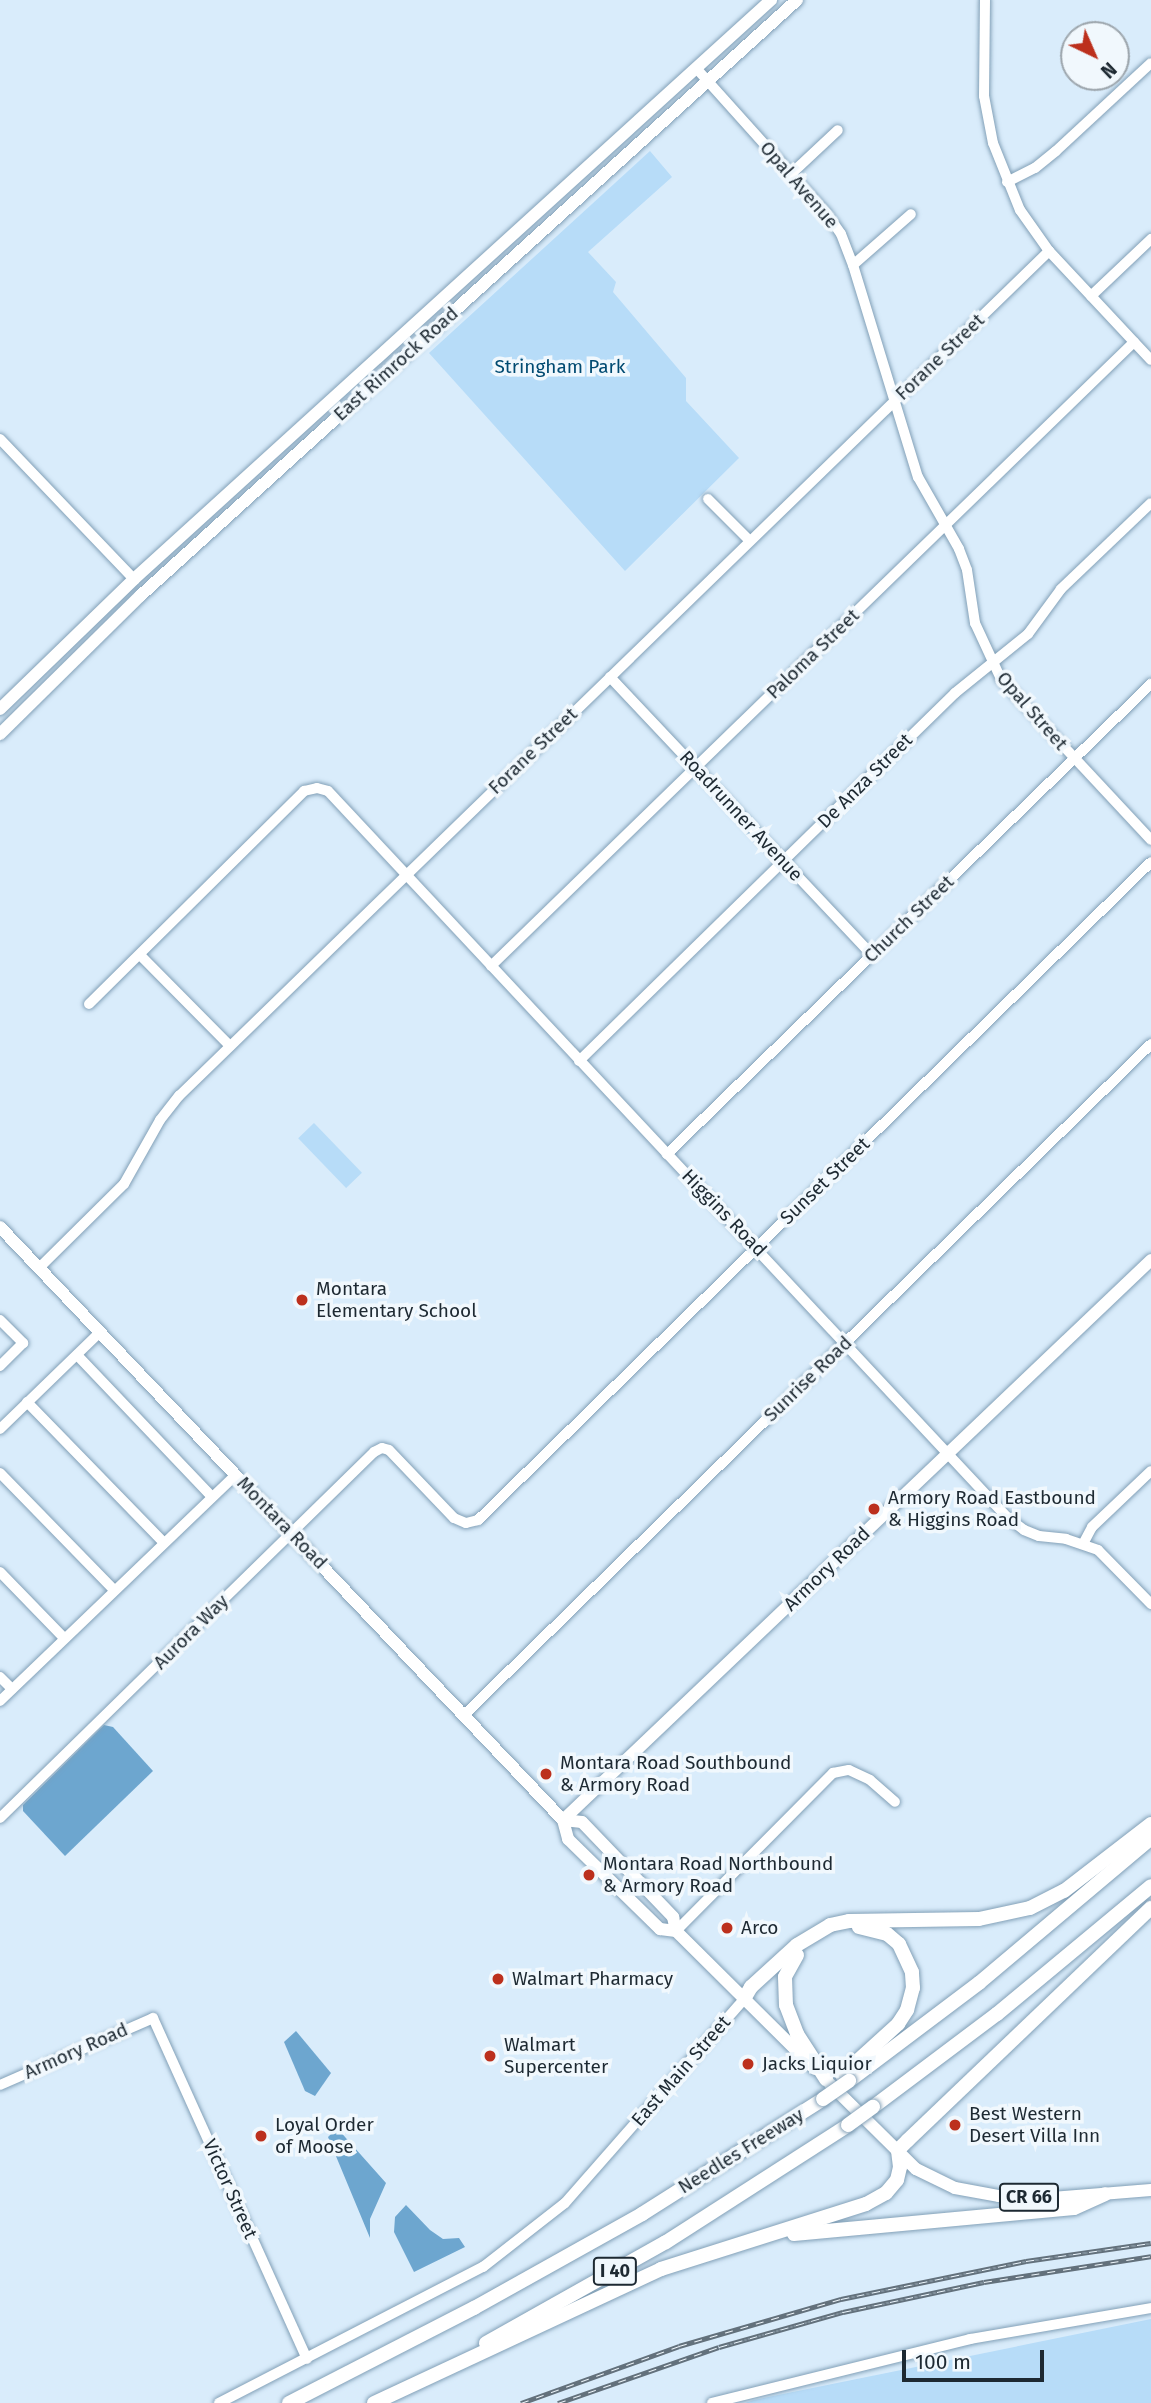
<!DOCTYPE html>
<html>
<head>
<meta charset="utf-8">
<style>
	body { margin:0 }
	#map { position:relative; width:1151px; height:2403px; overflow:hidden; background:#d9ecfb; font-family:"Fira Sans",sans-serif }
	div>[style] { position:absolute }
	.green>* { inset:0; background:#b7dcf8; transform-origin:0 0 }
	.water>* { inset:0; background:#6da6cf }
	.roads { filter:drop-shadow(0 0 2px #82a0b7) drop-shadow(0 0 2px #82a0b7) }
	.minor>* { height:10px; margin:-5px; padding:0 5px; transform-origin:5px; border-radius:5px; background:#fff }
	.major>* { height:12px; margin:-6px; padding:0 6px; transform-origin:6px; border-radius:6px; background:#fff }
	.highway>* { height:14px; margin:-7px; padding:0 7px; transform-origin:7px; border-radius:7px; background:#fff }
	.rail>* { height:5px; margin-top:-2.5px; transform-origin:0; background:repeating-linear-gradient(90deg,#f1f8fd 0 8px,#63717c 0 16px); box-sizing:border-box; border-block:2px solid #63717c }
	.bridges { filter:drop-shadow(0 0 2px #82a0b7) drop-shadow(0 0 2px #82a0b7) }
	.highway-bridge>* { height:14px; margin:-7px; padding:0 7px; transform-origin:7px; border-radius:7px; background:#fff }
	.dots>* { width:19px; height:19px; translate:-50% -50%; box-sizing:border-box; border:4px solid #f1f8fd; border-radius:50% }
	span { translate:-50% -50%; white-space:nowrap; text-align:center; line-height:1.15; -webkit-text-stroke:7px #f1f8fd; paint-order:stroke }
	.shield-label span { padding:2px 5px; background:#f1f8fd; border:2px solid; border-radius:5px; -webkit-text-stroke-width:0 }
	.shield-label { font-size:18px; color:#1d2932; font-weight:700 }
	.street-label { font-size:19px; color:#1d2932 }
	.park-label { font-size:19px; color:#004a71 }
	.poi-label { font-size:19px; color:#1d2932 }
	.left { translate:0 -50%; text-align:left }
	.north { position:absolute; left:1060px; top:21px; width:70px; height:70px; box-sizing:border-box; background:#f1f8fd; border:2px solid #9ca5ac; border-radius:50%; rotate:136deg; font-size:19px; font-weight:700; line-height:28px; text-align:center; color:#1d2932 }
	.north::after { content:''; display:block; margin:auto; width:24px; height:32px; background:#bc301d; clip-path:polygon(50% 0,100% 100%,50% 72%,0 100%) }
	.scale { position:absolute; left:902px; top:2350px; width:142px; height:32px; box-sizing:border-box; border:4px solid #1d2932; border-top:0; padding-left:9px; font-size:21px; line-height:24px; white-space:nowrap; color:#1d2932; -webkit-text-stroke:5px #f1f8fd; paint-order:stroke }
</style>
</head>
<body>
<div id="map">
	<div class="green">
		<div style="clip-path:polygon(650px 151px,672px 177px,588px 252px,616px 282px,613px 292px,686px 378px,686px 401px,739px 458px,625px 571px,429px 353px)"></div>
		<div style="left:314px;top:1123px;width:69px;height:22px;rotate:46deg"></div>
		<div style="clip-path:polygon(1151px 2319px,1151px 2403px,745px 2403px,754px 2400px)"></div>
	</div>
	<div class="water">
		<div style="clip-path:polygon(104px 1725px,113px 1727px,153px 1771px,65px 1856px,23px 1811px,23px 1805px)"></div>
		<div style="clip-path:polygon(296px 2031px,331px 2073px,315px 2096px,305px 2091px,284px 2042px)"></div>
		<div style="clip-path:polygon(337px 2128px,386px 2183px,370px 2219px,370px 2238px,328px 2137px)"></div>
		<div style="clip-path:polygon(406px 2205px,430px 2230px,443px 2239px,459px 2238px,465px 2247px,414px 2272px,394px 2232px,395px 2217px)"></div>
	</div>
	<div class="roads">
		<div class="minor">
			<div style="left:985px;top:0;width:96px;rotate:90.6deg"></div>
			<div style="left:984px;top:96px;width:48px;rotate:79.2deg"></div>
			<div style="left:993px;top:143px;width:72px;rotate:68.1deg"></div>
			<div style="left:1020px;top:210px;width:50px;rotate:54.7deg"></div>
			<div style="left:1049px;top:251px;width:149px;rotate:46.9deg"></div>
			<div style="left:696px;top:68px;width:196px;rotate:48.1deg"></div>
			<div style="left:827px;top:214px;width:24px;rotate:55deg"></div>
			<div style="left:841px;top:234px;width:33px;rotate:69deg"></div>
			<div style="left:853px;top:265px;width:222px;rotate:73deg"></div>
			<div style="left:918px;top:477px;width:83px;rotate:60.3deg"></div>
			<div style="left:959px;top:549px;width:22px;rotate:69deg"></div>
			<div style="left:967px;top:570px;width:54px;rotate:81.4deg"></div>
			<div style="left:975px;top:623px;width:62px;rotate:65.1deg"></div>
			<div style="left:1001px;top:679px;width:220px;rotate:47deg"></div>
			<div style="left:791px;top:174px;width:64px;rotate:-43.1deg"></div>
			<div style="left:1007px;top:182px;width:31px;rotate:-27deg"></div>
			<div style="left:1035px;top:168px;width:27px;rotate:-39deg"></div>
			<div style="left:1056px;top:151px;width:129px;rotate:-42.8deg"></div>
			<div style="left:853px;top:265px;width:77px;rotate:-41.3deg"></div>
			<div style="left:1091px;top:296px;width:83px;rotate:-43.5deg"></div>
			<div style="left:0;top:439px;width:194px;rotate:46.3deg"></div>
			<div style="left:708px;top:499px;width:59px;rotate:45deg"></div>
			<div style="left:610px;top:677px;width:382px;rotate:46.7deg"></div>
			<div style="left:140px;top:955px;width:128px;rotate:45.3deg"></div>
			<div style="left:491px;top:966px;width:896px;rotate:-44.14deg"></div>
			<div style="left:89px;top:1004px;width:303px;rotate:-44.7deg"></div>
			<div style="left:304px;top:791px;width:13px;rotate:-13deg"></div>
			<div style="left:317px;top:788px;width:11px;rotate:15deg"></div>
			<div style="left:328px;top:791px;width:994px;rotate:46.92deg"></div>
			<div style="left:1007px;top:1517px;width:21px;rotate:37deg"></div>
			<div style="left:1024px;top:1530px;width:16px;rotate:22deg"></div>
			<div style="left:1039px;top:1536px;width:27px;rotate:6deg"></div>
			<div style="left:1066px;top:1539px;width:34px;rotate:19deg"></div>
			<div style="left:1098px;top:1550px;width:76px;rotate:45.5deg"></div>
			<div style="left:579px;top:1061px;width:526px;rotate:-44.38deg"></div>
			<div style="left:955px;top:693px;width:94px;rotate:-38.9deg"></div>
			<div style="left:1028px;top:634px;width:56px;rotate:-53.7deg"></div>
			<div style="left:1061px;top:589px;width:124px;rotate:-43.7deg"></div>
			<div style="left:667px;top:1154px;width:675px;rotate:-44.16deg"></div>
			<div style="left:39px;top:1268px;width:120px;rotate:-44.7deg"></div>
			<div style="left:124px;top:1184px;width:73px;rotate:-60.6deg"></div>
			<div style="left:160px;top:1120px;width:31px;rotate:-52deg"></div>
			<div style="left:179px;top:1096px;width:1213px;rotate:-44.16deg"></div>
			<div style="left:0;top:1320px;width:33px;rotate:45deg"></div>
			<div style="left:23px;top:1343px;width:33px;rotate:135deg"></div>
			<div style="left:77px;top:1355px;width:196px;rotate:46.4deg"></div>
			<div style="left:27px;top:1402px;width:195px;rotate:45.8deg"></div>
			<div style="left:0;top:1429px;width:139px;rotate:-44.1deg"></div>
			<div style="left:0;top:1473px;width:163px;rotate:45.7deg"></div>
			<div style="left:1083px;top:1544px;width:19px;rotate:-62deg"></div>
			<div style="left:1092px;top:1527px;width:81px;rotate:-43.5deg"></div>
			<div style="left:0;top:1572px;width:92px;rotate:45.9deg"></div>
			<div style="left:0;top:1677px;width:17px;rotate:45deg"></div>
			<div style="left:0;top:1701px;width:327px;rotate:-43.8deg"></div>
			<div style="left:465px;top:1714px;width:959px;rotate:-44.32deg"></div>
			<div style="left:0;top:1818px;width:523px;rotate:-44.38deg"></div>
			<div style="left:374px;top:1452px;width:9px;rotate:-27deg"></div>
			<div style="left:382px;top:1448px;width:7px;rotate:16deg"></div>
			<div style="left:389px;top:1450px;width:94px;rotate:46.3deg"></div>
			<div style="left:454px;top:1518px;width:13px;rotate:23deg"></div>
			<div style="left:466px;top:1523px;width:12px;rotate:-14deg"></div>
			<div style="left:478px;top:1520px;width:941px;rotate:-44.35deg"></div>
			<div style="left:676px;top:1931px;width:223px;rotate:-45.2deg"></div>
			<div style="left:833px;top:1773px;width:16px;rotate:-11deg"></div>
			<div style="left:849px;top:1770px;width:23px;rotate:25deg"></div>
			<div style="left:870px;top:1780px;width:33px;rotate:41deg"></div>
			<div style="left:0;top:2085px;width:167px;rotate:-23.6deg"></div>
			<div style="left:153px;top:2018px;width:374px;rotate:65.7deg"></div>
			<div style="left:219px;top:2403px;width:297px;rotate:-27.3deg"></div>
			<div style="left:483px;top:2267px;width:104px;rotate:-38deg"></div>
			<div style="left:565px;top:2203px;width:271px;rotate:-48.7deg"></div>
			<div style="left:712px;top:2403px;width:266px;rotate:-13.9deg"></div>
			<div style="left:970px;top:2339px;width:184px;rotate:-9.7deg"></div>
		</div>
		<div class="major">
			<div style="left:0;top:709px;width:187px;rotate:-44.1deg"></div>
			<div style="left:134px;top:579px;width:861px;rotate:-42.27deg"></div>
			<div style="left:0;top:734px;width:197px;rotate:-44.6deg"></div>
			<div style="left:140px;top:596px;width:887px;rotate:-42.21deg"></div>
			<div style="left:0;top:1227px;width:818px;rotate:46.49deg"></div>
			<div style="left:563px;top:1820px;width:20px;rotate:75deg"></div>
			<div style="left:568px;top:1839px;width:129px;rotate:44.4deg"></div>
			<div style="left:660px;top:1929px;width:16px;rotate:7deg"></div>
			<div style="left:563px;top:1820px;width:812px;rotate:-43.6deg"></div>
			<div style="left:563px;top:1820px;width:19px;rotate:6deg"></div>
			<div style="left:582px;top:1822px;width:132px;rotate:46.2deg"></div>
			<div style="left:673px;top:1917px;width:14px;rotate:78deg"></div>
			<div style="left:676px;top:1931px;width:196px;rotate:44.8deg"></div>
			<div style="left:830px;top:2084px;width:121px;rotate:44.7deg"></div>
			<div style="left:916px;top:2169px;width:43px;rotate:26deg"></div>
			<div style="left:955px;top:2188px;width:45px;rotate:10.3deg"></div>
			<div style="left:999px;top:2196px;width:53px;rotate:2.2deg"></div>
			<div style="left:1052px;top:2198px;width:99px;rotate:-4.6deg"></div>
		</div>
		<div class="highway">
			<div style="left:797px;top:1955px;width:25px;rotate:119deg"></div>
			<div style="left:785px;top:1977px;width:28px;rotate:88deg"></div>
			<div style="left:786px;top:2005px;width:31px;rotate:69deg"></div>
			<div style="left:797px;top:2034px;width:54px;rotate:57.2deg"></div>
			<div style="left:744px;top:1999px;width:14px;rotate:-60deg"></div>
			<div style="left:751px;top:1987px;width:62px;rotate:-42.4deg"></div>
			<div style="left:797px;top:1945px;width:39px;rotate:-31deg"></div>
			<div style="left:830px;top:1925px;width:19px;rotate:-12deg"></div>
			<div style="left:849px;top:1921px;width:130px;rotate:-0.9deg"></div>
			<div style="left:979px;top:1919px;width:52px;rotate:-12.2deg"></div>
			<div style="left:1030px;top:1908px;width:38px;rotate:-27deg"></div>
			<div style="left:1064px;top:1891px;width:110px;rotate:-37.6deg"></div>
			<div style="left:842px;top:2075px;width:76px;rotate:-42.3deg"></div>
			<div style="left:898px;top:2024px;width:17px;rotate:-57deg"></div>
			<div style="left:907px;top:2010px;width:23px;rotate:-75deg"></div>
			<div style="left:913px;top:1988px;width:16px;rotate:-94deg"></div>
			<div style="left:912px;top:1972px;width:31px;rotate:-115deg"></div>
			<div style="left:899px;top:1944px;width:16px;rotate:-140deg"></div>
			<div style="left:887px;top:1934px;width:29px;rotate:-166deg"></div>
			<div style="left:849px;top:2081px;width:163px;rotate:-37deg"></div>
			<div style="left:979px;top:1983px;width:225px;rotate:-40.1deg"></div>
			<div style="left:873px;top:2107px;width:155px;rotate:-36.9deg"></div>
			<div style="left:997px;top:2014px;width:200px;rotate:-39.7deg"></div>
			<div style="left:794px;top:2234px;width:281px;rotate:-5.3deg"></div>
			<div style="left:1074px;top:2208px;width:34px;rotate:-24deg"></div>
			<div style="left:486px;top:2343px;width:206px;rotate:-29.3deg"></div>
			<div style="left:666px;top:2242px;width:216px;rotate:-32.7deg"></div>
			<div style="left:289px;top:2403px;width:208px;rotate:-27.2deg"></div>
			<div style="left:474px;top:2308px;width:193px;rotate:-29.2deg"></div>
			<div style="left:642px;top:2214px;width:214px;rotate:-32.4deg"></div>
			<div style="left:374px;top:2403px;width:317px;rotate:-25deg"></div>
			<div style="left:661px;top:2269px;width:215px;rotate:-17.6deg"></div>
			<div style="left:866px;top:2204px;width:23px;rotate:-29deg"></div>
			<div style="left:886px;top:2193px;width:17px;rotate:-50deg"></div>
			<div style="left:897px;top:2180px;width:13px;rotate:-77deg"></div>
			<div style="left:900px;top:2167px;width:17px;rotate:-97deg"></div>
			<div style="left:898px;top:2150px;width:14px;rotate:-45deg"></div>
			<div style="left:908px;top:2140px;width:336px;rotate:-43.7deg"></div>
		</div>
	</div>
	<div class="rail">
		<div style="left:521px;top:2403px;width:168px;rotate:-19.8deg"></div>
		<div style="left:679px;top:2346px;width:169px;rotate:-16.2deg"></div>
		<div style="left:841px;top:2299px;width:189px;rotate:-11.6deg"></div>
		<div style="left:1026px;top:2261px;width:126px;rotate:-8.2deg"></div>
		<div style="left:558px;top:2403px;width:170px;rotate:-19.2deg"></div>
		<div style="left:719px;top:2347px;width:129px;rotate:-15.8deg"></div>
		<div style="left:843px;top:2312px;width:144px;rotate:-12deg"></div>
		<div style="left:984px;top:2282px;width:169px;rotate:-8.8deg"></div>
	</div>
	<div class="bridges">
		<div class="highway-bridge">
			<div style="left:823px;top:2099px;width:32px;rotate:-35deg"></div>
			<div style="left:848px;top:2125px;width:31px;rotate:-36deg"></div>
		</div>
	</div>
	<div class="dots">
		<div style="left:302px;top:1300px;background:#bc301d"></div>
		<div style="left:874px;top:1509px;background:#bc301d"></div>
		<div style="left:546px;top:1774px;background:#bc301d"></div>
		<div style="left:589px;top:1875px;background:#bc301d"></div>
		<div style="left:727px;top:1928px;background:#bc301d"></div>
		<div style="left:498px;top:1979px;background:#bc301d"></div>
		<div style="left:490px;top:2056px;background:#bc301d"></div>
		<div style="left:748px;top:2064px;background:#bc301d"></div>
		<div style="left:955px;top:2125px;background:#bc301d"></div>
		<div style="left:261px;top:2136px;background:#bc301d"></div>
	</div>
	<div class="shield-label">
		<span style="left:1029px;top:2197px">CR 66</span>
		<span style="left:615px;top:2271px">I 40</span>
	</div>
	<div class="street-label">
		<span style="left:799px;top:185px;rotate:49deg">Opal Avenue</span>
		<span style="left:940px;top:357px;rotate:-44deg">Forane Street</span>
		<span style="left:396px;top:364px;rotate:-42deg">East Rimrock Road</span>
		<span style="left:813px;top:654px;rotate:-44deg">Paloma Street</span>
		<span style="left:1032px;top:711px;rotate:49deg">Opal Street</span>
		<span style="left:533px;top:751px;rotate:-44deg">Forane Street</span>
		<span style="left:865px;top:781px;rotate:-45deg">De Anza Street</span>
		<span style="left:741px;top:816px;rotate:47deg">Roadrunner Avenue</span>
		<span style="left:909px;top:919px;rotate:-44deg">Church Street</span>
		<span style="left:825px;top:1181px;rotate:-44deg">Sunset Street</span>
		<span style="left:724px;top:1213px;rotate:46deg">Higgins Road</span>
		<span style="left:808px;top:1379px;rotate:-44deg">Sunrise Road</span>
		<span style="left:282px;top:1523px;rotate:46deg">Montara Road</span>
		<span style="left:827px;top:1569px;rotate:-44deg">Armory Road</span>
		<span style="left:191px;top:1632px;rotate:-45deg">Aurora Way</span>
		<span style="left:76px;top:2051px;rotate:-24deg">Armory Road</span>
		<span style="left:681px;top:2071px;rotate:-49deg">East Main Street</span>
		<span style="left:741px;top:2151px;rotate:-32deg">Needles Freeway</span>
		<span style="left:230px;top:2189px;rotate:66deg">Victor Street</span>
	</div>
	<div class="park-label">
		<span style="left:560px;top:367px">Stringham Park</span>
	</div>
	<div class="poi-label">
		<span class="left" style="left:316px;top:1300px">Montara<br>Elementary School</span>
		<span class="left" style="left:888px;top:1509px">Armory Road Eastbound<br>&amp; Higgins Road</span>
		<span class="left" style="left:560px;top:1774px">Montara Road Southbound<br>&amp; Armory Road</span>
		<span class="left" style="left:603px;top:1875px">Montara Road Northbound<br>&amp; Armory Road</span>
		<span class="left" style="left:741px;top:1928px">Arco</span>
		<span class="left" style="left:512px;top:1979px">Walmart Pharmacy</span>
		<span class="left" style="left:504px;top:2056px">Walmart<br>Supercenter</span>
		<span class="left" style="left:762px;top:2064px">Jacks Liquior</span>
		<span class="left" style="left:969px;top:2125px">Best Western<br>Desert Villa Inn</span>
		<span class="left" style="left:275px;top:2136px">Loyal Order<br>of Moose</span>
	</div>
	<div class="north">N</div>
	<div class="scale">100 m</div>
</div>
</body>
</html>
